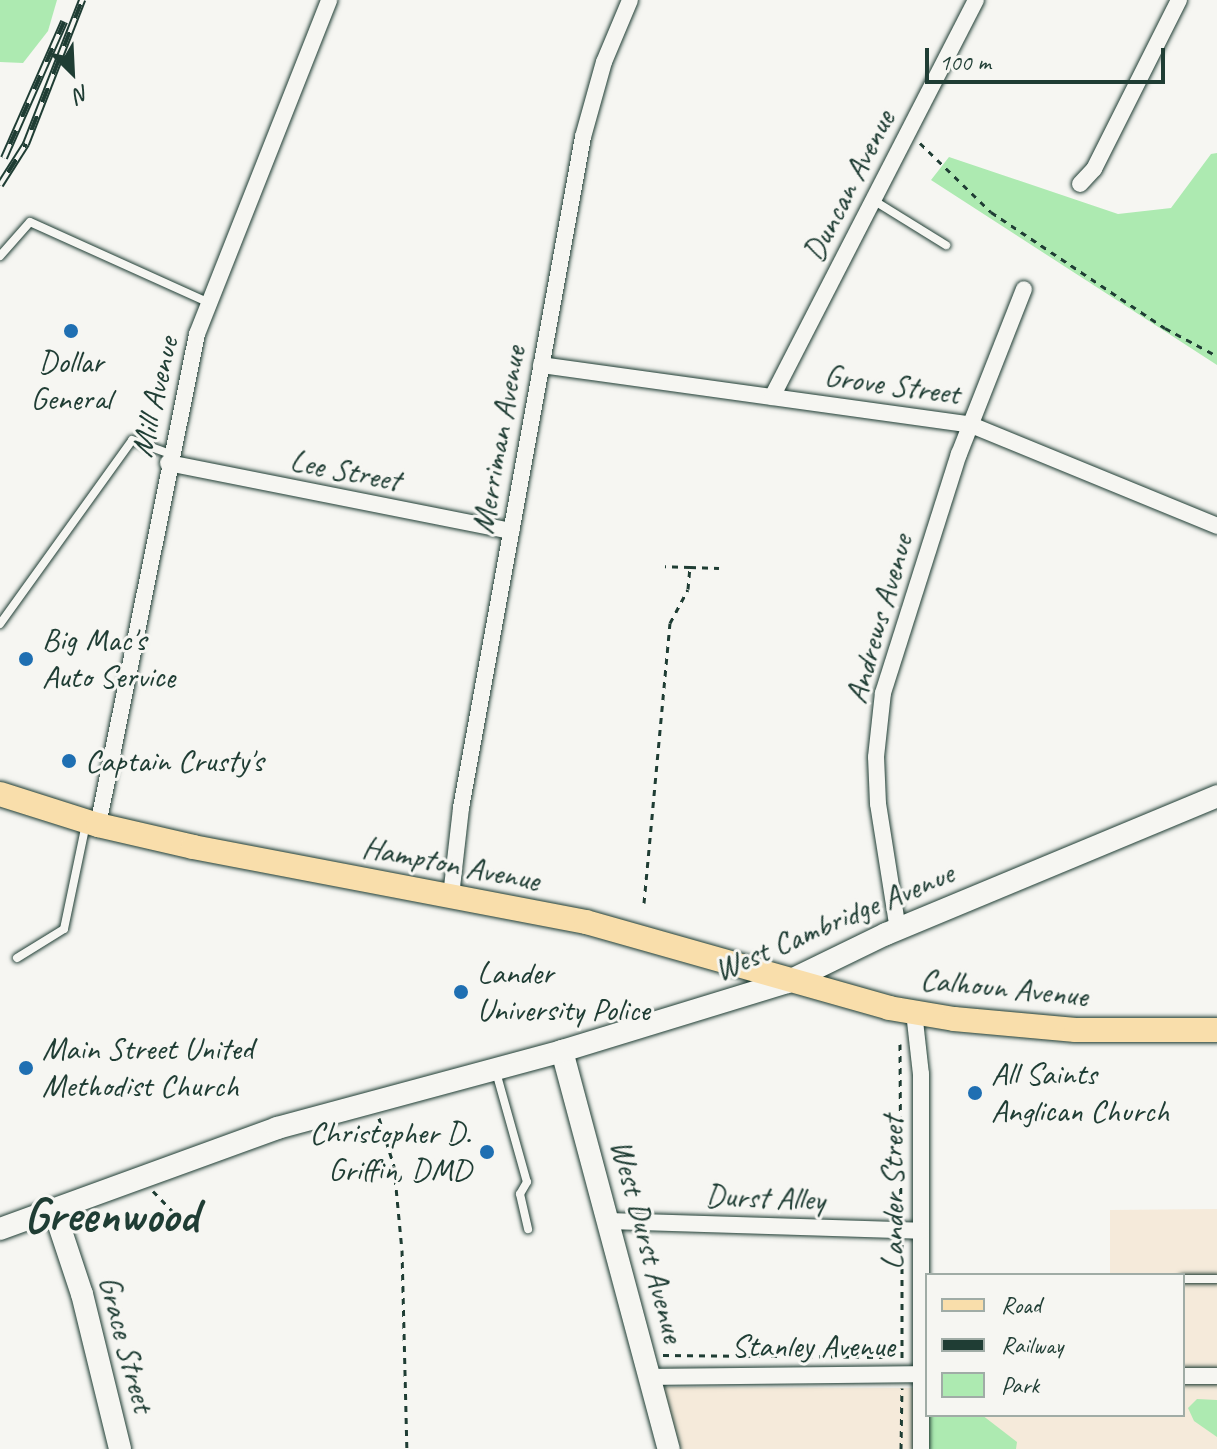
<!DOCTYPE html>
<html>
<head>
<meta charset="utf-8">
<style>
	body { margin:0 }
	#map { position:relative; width:1217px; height:1449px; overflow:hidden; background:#f6f6f2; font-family:Caveat,sans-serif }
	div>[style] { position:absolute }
	.built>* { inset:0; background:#f5eada }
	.green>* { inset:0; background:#adeab1 }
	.path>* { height:3px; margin-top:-1.5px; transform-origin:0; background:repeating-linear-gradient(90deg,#1f3d34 0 6px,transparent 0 12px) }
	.roads { filter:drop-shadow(0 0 2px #1f3d34) drop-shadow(0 0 2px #1f3d34) }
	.lane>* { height:8px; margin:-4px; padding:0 4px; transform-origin:4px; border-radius:4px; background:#f6f6f2 }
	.street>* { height:16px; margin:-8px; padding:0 8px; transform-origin:8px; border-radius:8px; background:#f6f6f2 }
	.secondary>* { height:22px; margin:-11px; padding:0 11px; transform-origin:11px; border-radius:11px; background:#f6f6f2 }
	.primary>* { height:24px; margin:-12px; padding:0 12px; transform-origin:12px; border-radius:12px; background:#f9deab }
	.rail>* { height:8px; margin-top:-4px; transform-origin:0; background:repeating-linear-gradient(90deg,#f6f6f2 0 15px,#1f3d34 0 30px); box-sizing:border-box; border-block:2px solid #1f3d34 }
	.dots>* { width:22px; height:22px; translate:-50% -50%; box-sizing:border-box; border:4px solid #f6f6f2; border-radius:50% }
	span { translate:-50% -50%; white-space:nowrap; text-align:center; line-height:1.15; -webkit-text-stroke:6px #f6f6f2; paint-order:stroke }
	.street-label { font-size:32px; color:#1f3d34 }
	.poi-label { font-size:32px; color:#1f3d34 }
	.left { translate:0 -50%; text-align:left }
	.right { translate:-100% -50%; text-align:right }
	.town-label { font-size:48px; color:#1f3d34; font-weight:700 }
	.legend { position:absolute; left:925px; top:1273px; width:260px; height:144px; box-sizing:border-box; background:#f6f6f2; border:2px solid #a0aca6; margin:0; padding:10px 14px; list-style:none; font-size:24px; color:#1f3d34 }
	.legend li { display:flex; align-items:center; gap:16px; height:40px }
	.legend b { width:40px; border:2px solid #a0aca6 }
	.north { position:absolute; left:32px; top:32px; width:80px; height:80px; -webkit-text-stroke:6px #f6f6f2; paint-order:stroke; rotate:156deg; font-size:22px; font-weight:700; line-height:32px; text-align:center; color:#1f3d34 }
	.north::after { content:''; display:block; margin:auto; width:28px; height:36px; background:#1f3d34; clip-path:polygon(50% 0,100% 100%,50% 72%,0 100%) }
	.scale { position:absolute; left:925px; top:48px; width:240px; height:36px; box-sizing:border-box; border:4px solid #1f3d34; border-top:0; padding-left:10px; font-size:24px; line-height:28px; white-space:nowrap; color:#1f3d34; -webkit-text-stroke:6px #f6f6f2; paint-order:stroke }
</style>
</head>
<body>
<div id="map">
	<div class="built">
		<div style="clip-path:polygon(1217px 1209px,1217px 1449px,681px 1449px,663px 1387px,927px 1388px,927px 1415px,1183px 1415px,1183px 1275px,1110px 1275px,1110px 1210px)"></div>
	</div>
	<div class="green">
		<div style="clip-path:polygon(0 0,57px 0,48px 31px,23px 63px,0 62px)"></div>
		<div style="clip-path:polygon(1217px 153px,1217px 365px,931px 180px,949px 157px,1118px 214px,1171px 208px,1211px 154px)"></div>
		<div style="clip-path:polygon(1197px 1399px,1217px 1400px,1217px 1437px,1194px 1421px,1188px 1408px)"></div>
		<div style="clip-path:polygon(928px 1415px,982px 1415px,1017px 1442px,1016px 1449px,928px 1449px)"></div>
	</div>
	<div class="path">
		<div style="left:920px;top:143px;width:99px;rotate:44.2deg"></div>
		<div style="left:991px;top:212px;width:209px;rotate:33.7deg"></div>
		<div style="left:1165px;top:328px;width:59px;rotate:28.3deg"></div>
		<div style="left:690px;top:567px;width:29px;rotate:2deg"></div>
		<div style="left:644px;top:903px;width:281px;rotate:-84.7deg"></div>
		<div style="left:670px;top:623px;width:38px;rotate:-62deg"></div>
		<div style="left:688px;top:589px;width:22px;rotate:-85deg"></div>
		<div style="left:690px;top:567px;width:25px;rotate:-178deg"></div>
		<div style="left:900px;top:1044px;width:173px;rotate:89.7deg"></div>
		<div style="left:379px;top:1118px;width:50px;rotate:72.6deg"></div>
		<div style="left:394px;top:1166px;width:84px;rotate:84.6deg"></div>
		<div style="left:402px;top:1250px;width:199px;rotate:88.6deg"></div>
		<div style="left:153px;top:1191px;width:28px;rotate:46deg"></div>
		<div style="left:902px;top:1244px;width:116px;rotate:90deg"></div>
		<div style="left:663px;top:1355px;width:220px;rotate:0.5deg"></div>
		<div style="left:901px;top:1449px;width:61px;rotate:-89.1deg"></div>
	</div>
	<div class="roads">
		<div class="lane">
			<div style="left:873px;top:200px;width:86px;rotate:31.7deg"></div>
			<div style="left:0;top:256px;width:45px;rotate:-48.6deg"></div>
			<div style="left:30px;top:222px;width:196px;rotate:24.3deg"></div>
			<div style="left:0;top:624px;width:226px;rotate:-54.3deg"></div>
			<div style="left:132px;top:440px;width:40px;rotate:20.2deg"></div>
			<div style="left:17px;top:958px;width:55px;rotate:-31.7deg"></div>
			<div style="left:64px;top:929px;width:107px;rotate:-78.2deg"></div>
			<div style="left:496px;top:1072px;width:114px;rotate:74.3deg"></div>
			<div style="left:527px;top:1182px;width:14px;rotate:120deg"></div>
			<div style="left:520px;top:1194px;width:36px;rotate:77deg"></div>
			<div style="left:1183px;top:1279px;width:34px"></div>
		</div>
		<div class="street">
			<div style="left:1080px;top:184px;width:21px;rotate:-47deg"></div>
			<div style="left:1094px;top:169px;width:189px;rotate:-63.3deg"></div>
			<div style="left:541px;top:365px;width:434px;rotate:7.9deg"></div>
			<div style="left:971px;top:425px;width:266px;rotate:22.3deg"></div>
			<div style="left:772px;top:397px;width:446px;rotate:-62.8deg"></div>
			<div style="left:168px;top:463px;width:350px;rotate:11.2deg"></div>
			<div style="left:98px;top:825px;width:501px;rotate:-78.6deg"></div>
			<div style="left:197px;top:334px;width:359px;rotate:-68.4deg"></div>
			<div style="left:451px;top:896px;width:89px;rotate:-83.5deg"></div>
			<div style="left:461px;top:808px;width:682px;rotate:-79.7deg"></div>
			<div style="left:583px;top:137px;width:78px;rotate:-74.4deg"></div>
			<div style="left:604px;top:62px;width:67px;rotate:-67.2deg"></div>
			<div style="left:898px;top:930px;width:128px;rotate:-99deg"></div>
			<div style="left:878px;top:804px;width:47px;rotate:-92.4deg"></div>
			<div style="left:876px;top:757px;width:64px;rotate:-83.8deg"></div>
			<div style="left:883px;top:693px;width:251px;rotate:-72.4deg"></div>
			<div style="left:959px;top:454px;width:177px;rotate:-68.5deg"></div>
			<div style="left:914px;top:1012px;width:62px;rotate:83.6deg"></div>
			<div style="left:921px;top:1074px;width:375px;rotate:90deg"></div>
			<div style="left:608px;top:1221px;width:313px;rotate:1.8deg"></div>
			<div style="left:1183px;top:1376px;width:34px"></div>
			<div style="left:651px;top:1377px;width:276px;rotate:-0.6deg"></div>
		</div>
		<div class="secondary">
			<div style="left:562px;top:1051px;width:412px;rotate:75deg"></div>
			<div style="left:54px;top:1210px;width:89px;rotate:71.6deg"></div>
			<div style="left:82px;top:1294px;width:160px;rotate:76.2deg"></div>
			<div style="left:0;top:1229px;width:295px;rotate:-20deg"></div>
			<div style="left:277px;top:1128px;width:295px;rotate:-15.1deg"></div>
			<div style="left:562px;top:1051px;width:235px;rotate:-17deg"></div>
			<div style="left:787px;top:982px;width:110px;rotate:-25.9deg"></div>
			<div style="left:886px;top:934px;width:359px;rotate:-22.6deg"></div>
		</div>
		<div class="primary">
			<div style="left:0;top:794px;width:103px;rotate:17.6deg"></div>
			<div style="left:98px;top:825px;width:98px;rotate:13deg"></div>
			<div style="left:193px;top:847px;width:400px;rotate:10.8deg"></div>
			<div style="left:586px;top:922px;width:315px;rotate:15.8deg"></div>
			<div style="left:889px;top:1008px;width:66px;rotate:9.6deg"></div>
			<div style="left:954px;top:1019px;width:122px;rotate:5.2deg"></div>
			<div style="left:1076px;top:1030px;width:141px"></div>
		</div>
	</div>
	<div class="rail">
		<div style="left:4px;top:158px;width:149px;rotate:-66.2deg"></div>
		<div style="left:0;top:185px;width:49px;rotate:-57.6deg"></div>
		<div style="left:26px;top:144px;width:155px;rotate:-68.7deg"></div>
	</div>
	<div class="dots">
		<div style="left:71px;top:331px;background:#1f6fb2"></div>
		<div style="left:26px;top:659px;background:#1f6fb2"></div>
		<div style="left:69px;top:761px;background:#1f6fb2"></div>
		<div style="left:461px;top:992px;background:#1f6fb2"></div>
		<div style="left:26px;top:1068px;background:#1f6fb2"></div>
		<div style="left:975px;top:1093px;background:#1f6fb2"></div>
		<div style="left:487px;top:1152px;background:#1f6fb2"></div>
	</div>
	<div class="street-label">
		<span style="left:849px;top:186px;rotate:-63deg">Duncan Avenue</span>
		<span style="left:892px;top:385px;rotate:8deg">Grove Street</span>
		<span style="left:155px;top:397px;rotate:-77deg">Mill Avenue</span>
		<span style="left:499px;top:440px;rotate:-80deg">Merriman Avenue</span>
		<span style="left:345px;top:471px;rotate:11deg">Lee Street</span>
		<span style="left:879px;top:619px;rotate:-74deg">Andrews Avenue</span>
		<span style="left:451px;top:864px;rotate:11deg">Hampton Avenue</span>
		<span style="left:834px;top:922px;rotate:-23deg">West Cambridge Avenue</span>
		<span style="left:1004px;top:988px;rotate:6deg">Calhoun Avenue</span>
		<span style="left:893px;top:1193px;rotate:-90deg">Lander Street</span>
		<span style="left:765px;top:1198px;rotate:2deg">Durst Alley</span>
		<span style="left:647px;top:1241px;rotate:75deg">West Durst Avenue</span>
		<span style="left:126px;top:1344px;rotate:75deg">Grace Street</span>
		<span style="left:813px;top:1346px">Stanley Avenue</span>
	</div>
	<div class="poi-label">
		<span style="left:71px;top:381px">Dollar<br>General</span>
		<span class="left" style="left:42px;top:659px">Big Mac's<br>Auto Service</span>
		<span class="left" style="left:85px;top:761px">Captain Crusty's</span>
		<span class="left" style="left:477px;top:992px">Lander<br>University Police</span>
		<span class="left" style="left:42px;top:1068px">Main Street United<br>Methodist Church</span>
		<span class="left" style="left:991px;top:1093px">All Saints<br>Anglican Church</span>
		<span class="right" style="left:471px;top:1152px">Christopher D.<br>Griffin, DMD</span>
	</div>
	<div class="town-label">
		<span style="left:111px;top:1216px">Greenwood</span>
	</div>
	<ul class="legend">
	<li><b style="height:10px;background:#f9deab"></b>Road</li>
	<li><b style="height:10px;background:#1f3d34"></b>Railway</li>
	<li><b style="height:22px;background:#adeab1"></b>Park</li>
	</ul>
	<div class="north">N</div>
	<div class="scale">100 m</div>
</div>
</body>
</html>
